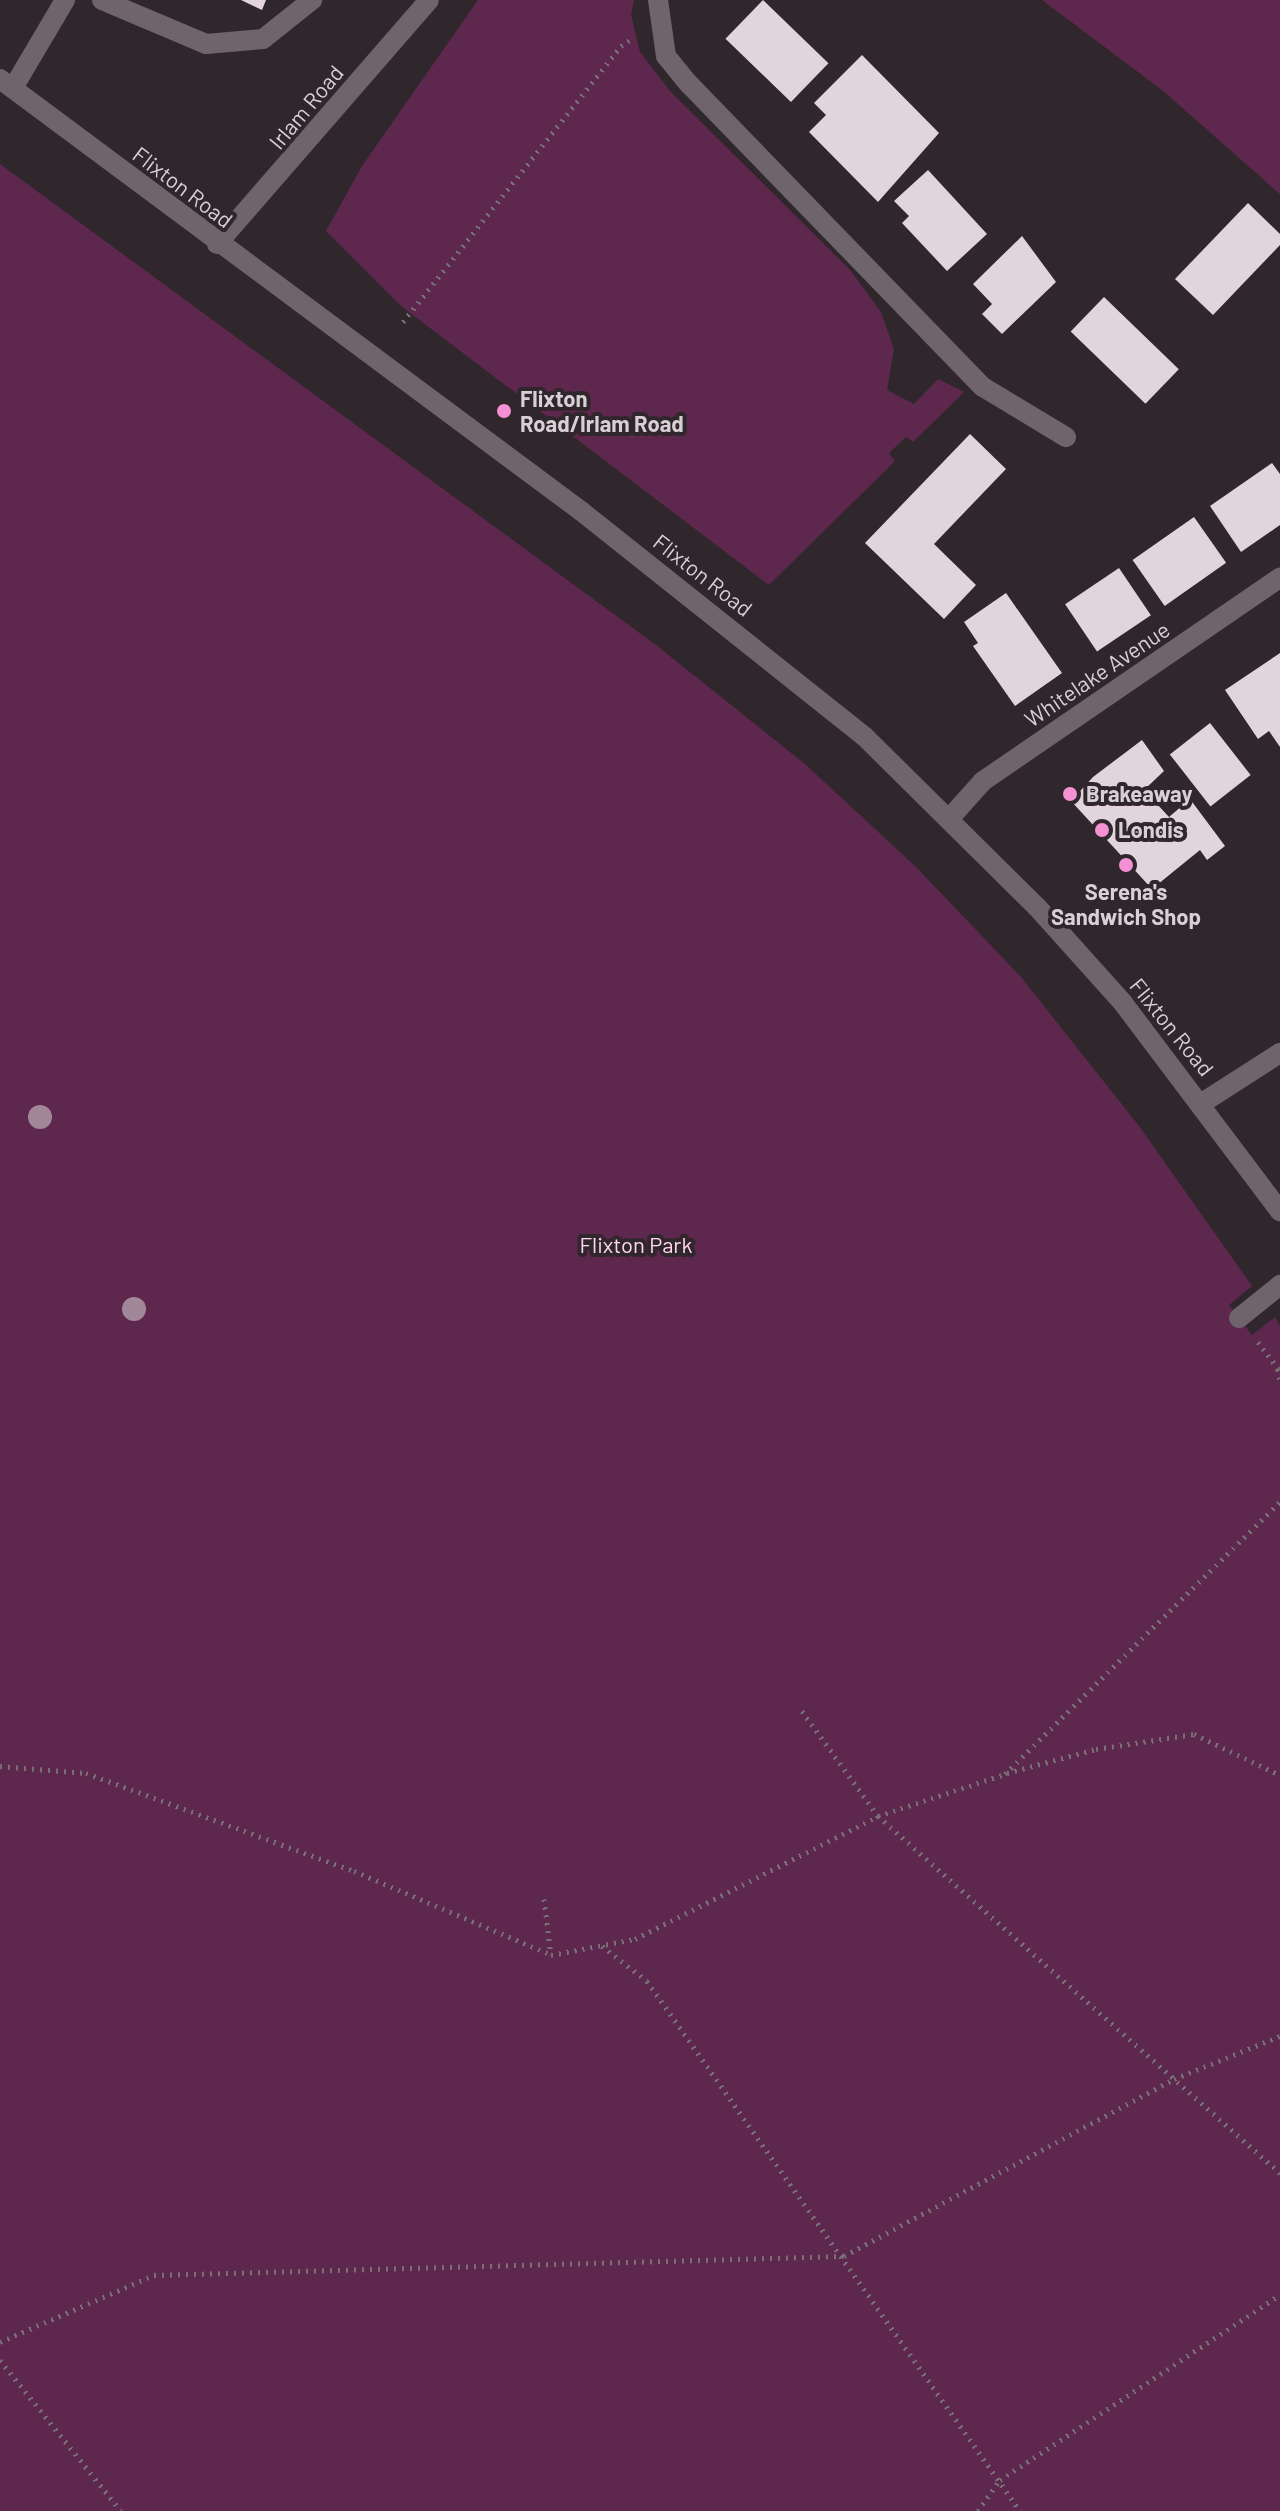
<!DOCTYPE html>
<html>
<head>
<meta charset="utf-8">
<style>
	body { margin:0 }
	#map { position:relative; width:1280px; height:2511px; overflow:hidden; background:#30272c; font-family:Barlow,sans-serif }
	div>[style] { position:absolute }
	.green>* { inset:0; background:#5e274e }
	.building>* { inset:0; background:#e1d4dc; transform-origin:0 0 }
	.path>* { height:5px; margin-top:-2.5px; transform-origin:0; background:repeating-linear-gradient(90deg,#787075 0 2px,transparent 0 8px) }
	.service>* { height:20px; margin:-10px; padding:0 10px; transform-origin:10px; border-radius:10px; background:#6f646b }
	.minor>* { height:20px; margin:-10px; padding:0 10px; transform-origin:10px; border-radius:10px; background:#6f646b }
	.tertiary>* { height:20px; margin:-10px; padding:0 10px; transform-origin:10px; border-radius:10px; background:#6f646b }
	.secondary>* { height:20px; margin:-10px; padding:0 10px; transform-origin:10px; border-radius:10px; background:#6f646b }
	.trees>* { width:24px; height:24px; margin:-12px; border-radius:50%; background:#a28798 }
	.dots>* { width:22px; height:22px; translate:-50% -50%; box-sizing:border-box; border:4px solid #30272c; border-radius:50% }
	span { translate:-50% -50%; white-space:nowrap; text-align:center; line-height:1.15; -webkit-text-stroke:8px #30272c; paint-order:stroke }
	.street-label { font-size:22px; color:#d7d1d5 }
	.poi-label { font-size:22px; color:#d7d1d5; font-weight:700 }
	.left { translate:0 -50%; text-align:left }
	.park-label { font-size:22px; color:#ffd5f0 }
</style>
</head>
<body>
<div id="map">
	<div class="green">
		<div style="clip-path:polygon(478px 0,634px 0,631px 14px,640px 52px,670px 91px,851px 271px,881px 312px,894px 349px,887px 390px,914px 404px,938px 379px,964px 392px,913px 442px,906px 437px,889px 453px,895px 461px,769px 585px,401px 306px,326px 231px,362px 166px)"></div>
		<div style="clip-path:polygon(1042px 0,1280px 0,1280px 194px,1162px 90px)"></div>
		<div style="clip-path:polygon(0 164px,656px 645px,805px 764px,916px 867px,1021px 977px,1139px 1126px,1252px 1286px,1229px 1305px,1252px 1335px,1275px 1317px,1280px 1326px,1280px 2511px,0 2511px)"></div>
	</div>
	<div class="building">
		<div style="clip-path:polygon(241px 0,266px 0,262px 10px)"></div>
		<div style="left:763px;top:0;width:91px;height:54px;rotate:44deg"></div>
		<div style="clip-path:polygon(862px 55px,939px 133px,878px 202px,809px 132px,826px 115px,814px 103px)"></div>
		<div style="clip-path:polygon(928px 170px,987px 234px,947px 271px,902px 223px,909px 216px,894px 201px)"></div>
		<div style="clip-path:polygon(1248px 203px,1280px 234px,1280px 245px,1213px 315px,1175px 279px)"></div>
		<div style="clip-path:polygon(1022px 236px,1056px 282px,1002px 334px,982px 314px,992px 304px,973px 284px)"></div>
		<div style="left:1104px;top:297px;width:104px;height:48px;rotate:44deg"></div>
		<div style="clip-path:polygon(970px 434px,1006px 469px,934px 544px,976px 585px,944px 619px,865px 543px)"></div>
		<div style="clip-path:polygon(1272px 463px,1280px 474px,1280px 525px,1241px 552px,1210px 506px)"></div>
		<div style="left:1194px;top:517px;width:56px;height:75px;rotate:55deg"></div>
		<div style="left:1119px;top:568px;width:57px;height:65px;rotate:56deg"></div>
		<div style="clip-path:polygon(1006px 593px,1062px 673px,1015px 706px,973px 646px,978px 643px,964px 622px)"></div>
		<div style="clip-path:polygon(1280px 653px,1280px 747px,1269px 731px,1258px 739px,1225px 690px)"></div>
		<div style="left:1210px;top:723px;width:66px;height:51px;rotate:52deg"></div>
		<div style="clip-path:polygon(1142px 740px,1164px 771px,1144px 790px,1169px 817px,1190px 799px,1225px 846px,1207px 860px,1200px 850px,1152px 889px,1071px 801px,1093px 777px)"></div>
	</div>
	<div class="path">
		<div style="left:403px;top:322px;width:352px;rotate:-51.7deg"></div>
		<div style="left:621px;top:46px;width:14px;rotate:-34deg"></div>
		<div style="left:1258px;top:1342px;width:34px;rotate:53deg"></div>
		<div style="left:1278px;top:1369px;width:12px;rotate:81deg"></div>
		<div style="left:802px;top:1711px;width:130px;rotate:54.1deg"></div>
		<div style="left:878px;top:1816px;width:134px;rotate:-18.3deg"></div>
		<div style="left:1005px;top:1774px;width:387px;rotate:-44.7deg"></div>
		<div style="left:0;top:1766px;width:86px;rotate:4.7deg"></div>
		<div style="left:86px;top:1773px;width:285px;rotate:20.1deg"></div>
		<div style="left:354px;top:1871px;width:213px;rotate:23deg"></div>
		<div style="left:1007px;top:1773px;width:92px;rotate:-15.1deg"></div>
		<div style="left:1096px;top:1749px;width:99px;rotate:-8.7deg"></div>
		<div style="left:1194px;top:1734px;width:95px;rotate:25.5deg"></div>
		<div style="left:544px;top:1899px;width:56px;rotate:82.9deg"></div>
		<div style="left:551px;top:1955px;width:86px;rotate:-10.8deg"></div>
		<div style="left:635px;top:1939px;width:272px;rotate:-26.8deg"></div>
		<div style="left:878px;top:1816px;width:538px;rotate:41.61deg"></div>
		<div style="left:602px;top:1946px;width:57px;rotate:37.9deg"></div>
		<div style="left:647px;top:1981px;width:648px;rotate:54.86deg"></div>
		<div style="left:0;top:2342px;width:168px;rotate:-23.5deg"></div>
		<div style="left:154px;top:2275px;width:690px;rotate:-1.58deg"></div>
		<div style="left:844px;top:2256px;width:374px;rotate:-28.2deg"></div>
		<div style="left:1174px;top:2079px;width:114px;rotate:-22.1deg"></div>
		<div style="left:0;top:2360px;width:193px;rotate:51.3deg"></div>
		<div style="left:978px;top:2511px;width:38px;rotate:-55deg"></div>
		<div style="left:1000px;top:2480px;width:336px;rotate:-33.5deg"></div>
	</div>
	<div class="service">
		<div style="left:1239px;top:1318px;width:53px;rotate:-38.8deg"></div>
	</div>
	<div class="minor">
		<div style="left:102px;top:0;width:113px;rotate:22.9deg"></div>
		<div style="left:206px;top:44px;width:57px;rotate:-5deg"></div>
		<div style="left:263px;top:39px;width:63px;rotate:-38.5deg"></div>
		<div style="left:658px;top:0;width:57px;rotate:81.9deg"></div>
		<div style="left:666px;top:56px;width:36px;rotate:51deg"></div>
		<div style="left:689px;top:84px;width:422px;rotate:45.9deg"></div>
		<div style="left:983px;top:387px;width:97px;rotate:31.1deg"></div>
		<div style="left:13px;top:88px;width:102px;rotate:-59.4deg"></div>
		<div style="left:949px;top:819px;width:51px;rotate:-48.2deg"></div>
		<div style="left:983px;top:781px;width:360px;rotate:-34.4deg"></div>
		<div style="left:1202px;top:1103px;width:93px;rotate:-32.7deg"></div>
	</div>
	<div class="tertiary">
		<div style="left:217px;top:244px;width:323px;rotate:-49deg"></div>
	</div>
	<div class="secondary">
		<div style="left:0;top:79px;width:724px;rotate:36.63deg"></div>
		<div style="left:581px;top:511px;width:362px;rotate:38.5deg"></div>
		<div style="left:864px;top:736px;width:243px;rotate:44.7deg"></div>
		<div style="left:1037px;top:907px;width:129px;rotate:48.1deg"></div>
		<div style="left:1123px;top:1003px;width:261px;rotate:53deg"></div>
	</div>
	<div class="trees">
		<div style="left:40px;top:1117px"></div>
		<div style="left:134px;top:1309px"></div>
	</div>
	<div class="dots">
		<div style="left:504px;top:411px;background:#f491d4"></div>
		<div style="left:1070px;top:794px;background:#f491d4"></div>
		<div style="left:1102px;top:830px;background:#f491d4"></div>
		<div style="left:1126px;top:865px;background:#f491d4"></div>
	</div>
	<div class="street-label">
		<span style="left:306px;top:107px;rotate:-50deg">Irlam Road</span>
		<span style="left:183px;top:187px;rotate:37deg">Flixton Road</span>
		<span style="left:703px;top:575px;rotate:38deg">Flixton Road</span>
		<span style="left:1097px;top:674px;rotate:-34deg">Whitelake Avenue</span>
		<span style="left:1172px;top:1027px;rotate:51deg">Flixton Road</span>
	</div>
	<div class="poi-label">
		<span class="left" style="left:520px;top:411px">Flixton<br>Road/Irlam Road</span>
		<span class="left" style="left:1086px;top:794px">Brakeaway</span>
		<span class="left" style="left:1118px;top:830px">Londis</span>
		<span style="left:1126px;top:904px">Serena's<br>Sandwich Shop</span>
	</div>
	<div class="park-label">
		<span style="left:636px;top:1245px">Flixton Park</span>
	</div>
</div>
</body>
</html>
